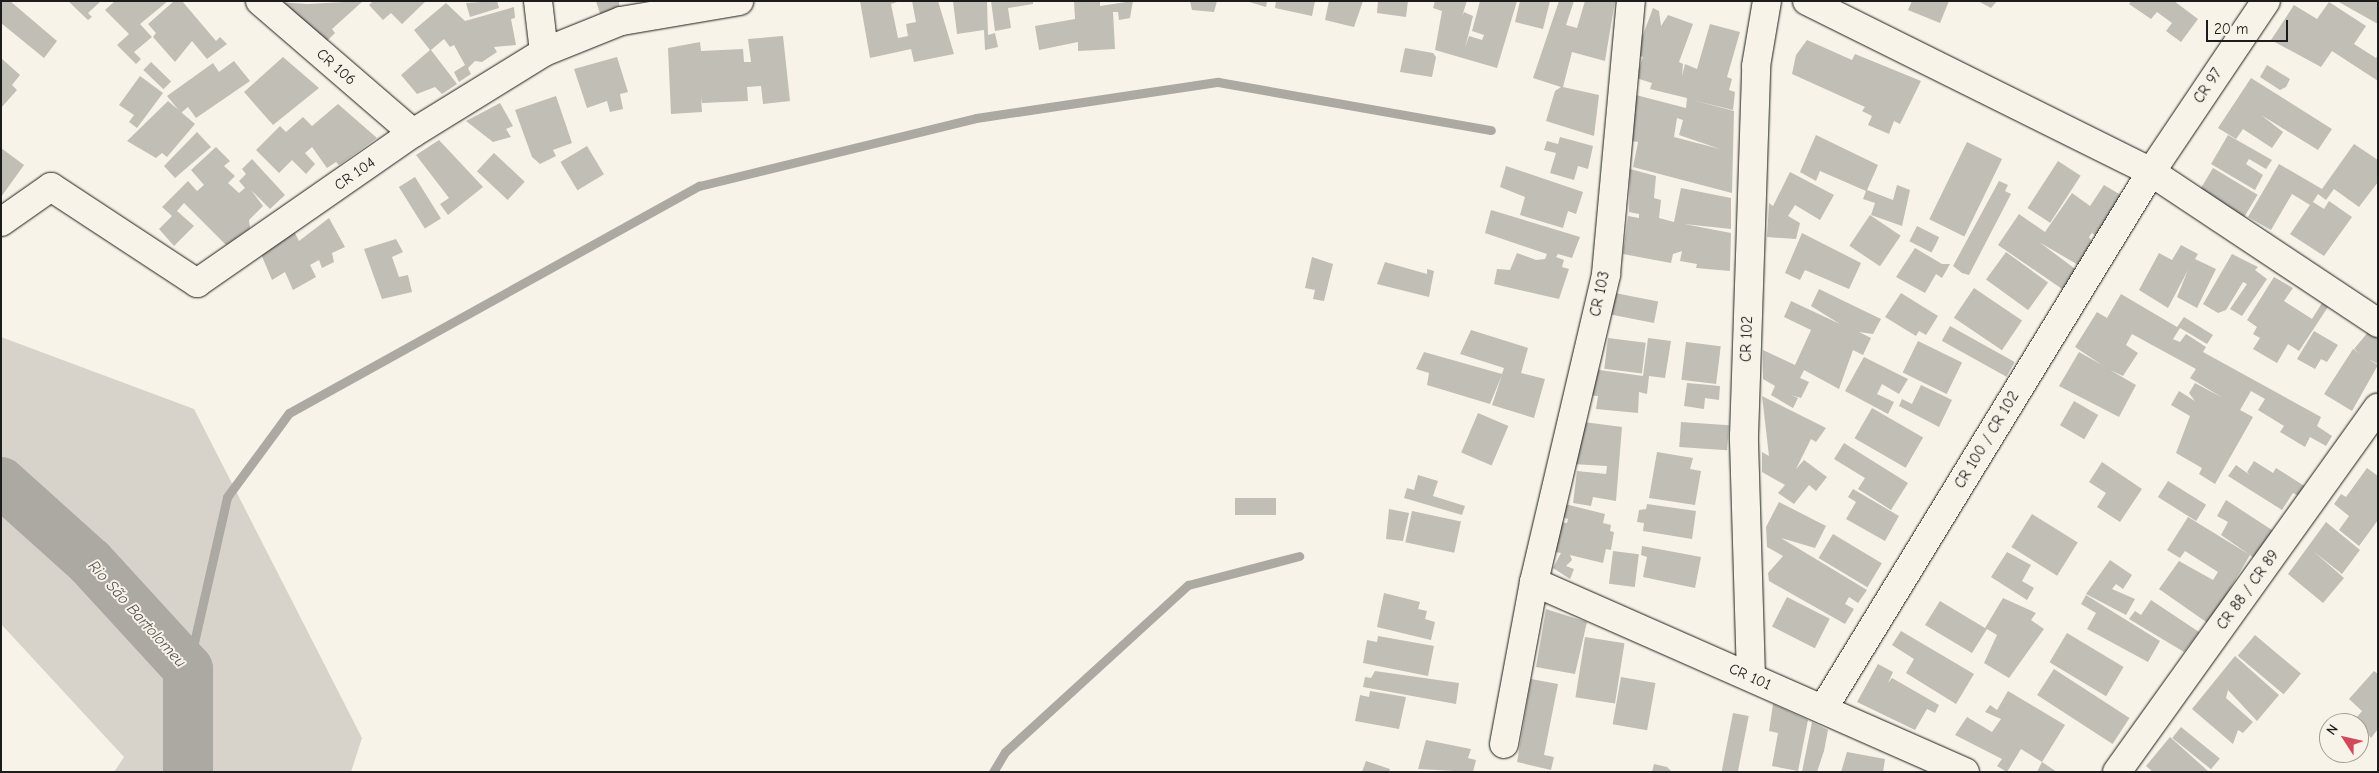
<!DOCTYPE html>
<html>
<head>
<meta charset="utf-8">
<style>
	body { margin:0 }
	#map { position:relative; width:2379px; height:773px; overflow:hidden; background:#f7f3e8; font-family:"Comic Neue",sans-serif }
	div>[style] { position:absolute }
	.green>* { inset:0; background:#d7d3cb }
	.stream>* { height:9px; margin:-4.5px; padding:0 4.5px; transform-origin:4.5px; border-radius:4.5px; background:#aca9a2 }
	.river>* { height:50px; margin:-25px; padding:0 25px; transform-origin:25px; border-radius:25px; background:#aca9a2 }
	.building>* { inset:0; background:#c0beb5; transform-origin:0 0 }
	.roads { filter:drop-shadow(0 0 1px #1c1c1c) drop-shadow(0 0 1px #1c1c1c) }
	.minor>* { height:28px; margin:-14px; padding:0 14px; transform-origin:14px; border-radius:14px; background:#f7f3e8 }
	span { translate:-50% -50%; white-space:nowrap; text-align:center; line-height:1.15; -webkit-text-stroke:4px #f7f3e8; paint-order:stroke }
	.street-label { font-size:15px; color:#1c1c1c }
	.water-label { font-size:16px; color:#565452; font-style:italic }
	.frame { position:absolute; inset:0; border:2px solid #1c1c1c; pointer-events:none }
	.north { position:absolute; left:2319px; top:713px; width:50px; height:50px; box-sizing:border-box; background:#f7f3e8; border:1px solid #9f9d96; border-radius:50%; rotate:305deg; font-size:14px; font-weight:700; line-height:20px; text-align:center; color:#1c1c1c }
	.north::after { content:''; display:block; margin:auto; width:18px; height:22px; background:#d1495b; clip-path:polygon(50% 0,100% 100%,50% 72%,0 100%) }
	.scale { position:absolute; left:2206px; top:20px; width:82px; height:22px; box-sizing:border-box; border:2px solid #1c1c1c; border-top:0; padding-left:6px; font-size:15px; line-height:18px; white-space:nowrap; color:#1c1c1c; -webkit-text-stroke:4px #f7f3e8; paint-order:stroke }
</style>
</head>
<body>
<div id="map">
	<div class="green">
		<div style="clip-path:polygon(1px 337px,194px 409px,362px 738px,351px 772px,114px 772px,124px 757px,1px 624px)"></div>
	</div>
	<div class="stream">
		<div style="left:188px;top:669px;width:176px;rotate:-77.2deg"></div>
		<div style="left:227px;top:497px;width:104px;rotate:-53.6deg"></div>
		<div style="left:289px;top:413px;width:469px;rotate:-29deg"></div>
		<div style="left:699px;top:186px;width:285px;rotate:-13.8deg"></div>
		<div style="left:976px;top:118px;width:245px;rotate:-8.5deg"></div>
		<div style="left:1218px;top:82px;width:277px;rotate:10deg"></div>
		<div style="left:993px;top:772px;width:23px;rotate:-59deg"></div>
		<div style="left:1005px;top:752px;width:248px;rotate:-42.4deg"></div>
		<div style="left:1188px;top:585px;width:115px;rotate:-14.6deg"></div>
	</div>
	<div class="river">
		<div style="left:1px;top:482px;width:120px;rotate:42deg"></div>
		<div style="left:90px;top:562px;width:145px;rotate:47.5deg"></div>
		<div style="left:188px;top:669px;width:103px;rotate:90deg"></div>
	</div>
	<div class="building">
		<div style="clip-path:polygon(1px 1px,10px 1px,57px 41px,44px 58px,1px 23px)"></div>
		<div style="clip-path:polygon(68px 1px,101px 1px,88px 13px,92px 17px,88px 20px)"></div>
		<div style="clip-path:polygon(115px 1px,168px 1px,140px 24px,152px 37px,134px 52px,141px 59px,136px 64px,117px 45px,129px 34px,105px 10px)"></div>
		<div style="clip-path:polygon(174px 1px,182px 1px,216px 41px,220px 37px,227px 44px,207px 59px,192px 41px,175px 62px,153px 37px,156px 33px,148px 24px)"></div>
		<div style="clip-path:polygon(266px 1px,307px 4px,363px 1px,332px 29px,335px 33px,321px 47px)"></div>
		<div style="clip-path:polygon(373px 1px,426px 1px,402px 24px,391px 13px,383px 20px,369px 5px)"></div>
		<div style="clip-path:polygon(497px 1px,499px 8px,470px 17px,466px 3px)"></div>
		<div style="clip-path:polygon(596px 1px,619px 1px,620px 18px,603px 23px)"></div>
		<div style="clip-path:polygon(860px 1px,900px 1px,891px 4px,898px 38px,908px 36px,906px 24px,916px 22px,912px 1px,938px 1px,954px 54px,914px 62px,911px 49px,870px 58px)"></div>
		<div style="clip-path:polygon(953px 1px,987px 1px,988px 35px,995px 33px,998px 47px,985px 50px,984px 30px,957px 34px)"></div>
		<div style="clip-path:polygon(991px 1px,1033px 1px,1033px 4px,1008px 8px,1011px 28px,995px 31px)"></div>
		<div style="clip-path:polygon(1074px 1px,1100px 1px,1100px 6px,1133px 1px,1130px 18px,1119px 20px,1118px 12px,1113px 12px,1115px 49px,1078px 51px,1078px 42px,1039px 50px,1035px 26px,1075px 19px)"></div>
		<div style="clip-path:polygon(1190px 1px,1217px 1px,1214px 12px,1192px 10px)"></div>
		<div style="clip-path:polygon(1246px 1px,1267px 1px,1266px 7px)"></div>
		<div style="clip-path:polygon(1276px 1px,1315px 1px,1312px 16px,1275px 8px)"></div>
		<div style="clip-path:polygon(1329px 1px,1363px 1px,1354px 27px,1325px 20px)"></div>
		<div style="clip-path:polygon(1378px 1px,1408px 1px,1406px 17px,1377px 13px)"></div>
		<div style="clip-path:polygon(1435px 1px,1467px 1px,1462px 16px,1464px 12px,1473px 16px,1465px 48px,1469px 36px,1482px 40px,1484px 35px,1472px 31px,1480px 1px,1517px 1px,1497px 68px,1435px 50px,1442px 11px,1433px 8px)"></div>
		<div style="clip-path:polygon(1520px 1px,1550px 1px,1543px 29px,1515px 22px)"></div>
		<div style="clip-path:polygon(1559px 1px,1574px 1px,1566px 25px,1577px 28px,1585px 1px,1615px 1px,1605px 61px,1572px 52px,1563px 87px,1599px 95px,1594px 136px,1546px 121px,1555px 91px,1561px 87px,1533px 78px)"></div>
		<div style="clip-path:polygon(1912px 1px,1949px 1px,1940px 23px,1908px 10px)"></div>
		<div style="clip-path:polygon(1978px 1px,1997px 1px,1991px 8px)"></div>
		<div style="clip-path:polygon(2131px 1px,2174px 1px,2198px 19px,2181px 42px,2166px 31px,2172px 23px,2157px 12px,2151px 19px,2129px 4px)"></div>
		<div style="clip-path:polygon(2337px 1px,2378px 1px,2378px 24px)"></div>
		<div style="clip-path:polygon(2329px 2px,2366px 26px,2354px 44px,2376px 58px,2378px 55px,2378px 81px,2332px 51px,2321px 67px,2271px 40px,2294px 5px,2317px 19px)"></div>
		<div style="clip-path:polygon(446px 3px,465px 21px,514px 7px,515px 18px,511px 19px,516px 45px,494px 47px,497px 52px,482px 62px,475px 61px,468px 68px,471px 74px,459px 82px,454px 72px,465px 65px,454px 45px,450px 47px,444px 39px,431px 50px,457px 84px,442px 94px,435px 87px,417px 94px,401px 75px,430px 50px,414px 30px)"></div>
		<div style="clip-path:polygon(evenodd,1653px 8px,1659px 11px,1661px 26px,1668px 15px,1693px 24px,1679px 62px,1683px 64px,1682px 76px,1685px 64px,1697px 69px,1710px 24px,1740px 32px,1727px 77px,1732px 79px,1729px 90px,1735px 92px,1733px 110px,1692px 100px,1734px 111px,1732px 193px,1633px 167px,1638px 142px,1631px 141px,1632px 94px,1686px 108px,1687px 98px,1650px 89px,1652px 83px,1636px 78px,1643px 57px,1636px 55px,1638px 48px,1653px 8px,1677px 118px,1683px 120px,1679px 135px,1720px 149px,1674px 137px,1677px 118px)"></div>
		<div style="clip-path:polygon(783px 36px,790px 101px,763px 104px,761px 86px,747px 87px,748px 101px,702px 103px,701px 97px,702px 112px,671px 114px,668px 48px,700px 42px,701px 51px,743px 49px,744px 62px,751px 62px,748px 39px)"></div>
		<div style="clip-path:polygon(1807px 40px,1852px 60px,1855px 54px,1921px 81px,1900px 124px,1894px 121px,1889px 134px,1868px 125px,1872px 116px,1862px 111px,1865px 107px,1792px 74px,1796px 55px)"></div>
		<div style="clip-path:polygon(1405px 48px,1433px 53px,1436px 57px,1432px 77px,1400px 72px)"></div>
		<div style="clip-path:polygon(283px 57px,319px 88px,273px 125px,244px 92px)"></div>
		<div style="clip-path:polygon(617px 57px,628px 92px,620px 94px,623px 109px,610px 112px,607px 101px,587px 108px,574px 69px)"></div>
		<div style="clip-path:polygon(1px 58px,20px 75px,12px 85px,17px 90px,1px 108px)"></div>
		<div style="clip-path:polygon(234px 61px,250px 81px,196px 118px,188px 107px,181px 113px,167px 96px,213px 63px,219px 72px)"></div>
		<div style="left:151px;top:62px;width:28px;height:11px;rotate:44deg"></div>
		<div style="clip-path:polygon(2267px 65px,2290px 79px,2286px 87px,2280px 90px,2260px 77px)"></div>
		<div style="clip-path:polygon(140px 76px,163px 93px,137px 128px,129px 122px,134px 115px,119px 105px)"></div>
		<div style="clip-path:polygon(2251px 78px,2332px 129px,2318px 150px,2261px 115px,2283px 132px,2272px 148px,2243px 129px,2236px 139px,2218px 128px)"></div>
		<div style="clip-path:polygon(556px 96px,572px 143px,553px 150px,556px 156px,540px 164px,532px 157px,515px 110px)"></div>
		<div style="clip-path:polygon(168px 101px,195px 124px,167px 157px,162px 153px,156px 158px,127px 141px)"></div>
		<div style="clip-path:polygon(500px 103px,513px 126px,506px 129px,511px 137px,493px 142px,466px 121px)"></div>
		<div style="clip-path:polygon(338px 104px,377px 138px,339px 165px,336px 162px,327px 168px,312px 147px,305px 153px,315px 164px,306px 174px,292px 160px,279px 173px,256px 150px,280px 126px,286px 132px,303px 117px,312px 126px)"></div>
		<div style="clip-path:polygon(197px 132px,211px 147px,175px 178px,164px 166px)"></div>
		<div style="clip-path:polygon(1816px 135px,1878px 165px,1867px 190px,1893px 200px,1897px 185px,1910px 190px,1902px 226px,1871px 215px,1875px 203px,1863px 199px,1866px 191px,1820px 171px,1816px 181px,1800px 172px)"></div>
		<div style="clip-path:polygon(2228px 135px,2272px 160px,2266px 169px,2249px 159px,2246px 164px,2263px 175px,2255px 190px,2211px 164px)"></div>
		<div style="clip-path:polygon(1560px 137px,1593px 146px,1588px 169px,1578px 166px,1574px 180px,1550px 173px,1556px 153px,1544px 150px,1547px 141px,1558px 144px)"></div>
		<div style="clip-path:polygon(439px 140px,483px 187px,448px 215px,440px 204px,449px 198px,416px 155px)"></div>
		<div style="left:1967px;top:142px;width:39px;height:86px;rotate:26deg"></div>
		<div style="clip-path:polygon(2354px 144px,2378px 160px,2378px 182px,2359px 207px,2334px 189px,2326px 200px,2318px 194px,2313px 202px,2324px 209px,2329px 201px,2352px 217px,2324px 256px,2290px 234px,2310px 205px,2292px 194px,2271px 230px,2248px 217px,2279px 164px,2322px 189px)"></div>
		<div style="left:587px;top:146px;width:33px;height:31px;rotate:59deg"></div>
		<div style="clip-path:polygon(216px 147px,230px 161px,224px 166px,235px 176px,228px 183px,239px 193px,245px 188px,239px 181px,246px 174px,242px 169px,252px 159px,285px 195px,270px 209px,251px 190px,263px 206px,249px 220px,250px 228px,226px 245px,184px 203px,177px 211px,194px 226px,174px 246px,159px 229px,172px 216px,162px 207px,188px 181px,197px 191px,204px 185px,191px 170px)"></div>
		<div style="clip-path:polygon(1px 148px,24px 165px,1px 197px)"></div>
		<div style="left:494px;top:153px;width:42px;height:25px;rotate:43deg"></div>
		<div style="left:2058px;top:161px;width:27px;height:56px;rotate:33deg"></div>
		<div style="clip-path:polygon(1506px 166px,1583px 192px,1576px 214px,1568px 211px,1563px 228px,1520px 215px,1525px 197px,1500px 187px)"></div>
		<div style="left:2213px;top:168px;width:52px;height:26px;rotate:31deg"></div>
		<div style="clip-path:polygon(1630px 169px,1656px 176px,1654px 198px,1661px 200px,1659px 218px,1674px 222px,1681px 188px,1731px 198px,1731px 229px,1684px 224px,1731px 233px,1730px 271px,1696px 268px,1697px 264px,1680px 261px,1682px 251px,1673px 254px,1671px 263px,1623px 254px,1628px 216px,1639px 218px,1639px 214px,1629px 212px)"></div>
		<div style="clip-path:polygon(1790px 172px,1834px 195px,1820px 220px,1795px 205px,1788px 216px,1800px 223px,1796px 239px,1767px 237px,1769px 203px,1773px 206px)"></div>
		<div style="left:415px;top:177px;width:49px;height:19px;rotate:58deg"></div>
		<div style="clip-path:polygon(1999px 181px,2008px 185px,2005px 191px,2011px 194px,1969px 275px,1962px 273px,1953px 266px)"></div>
		<div style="clip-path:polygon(2104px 185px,2126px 198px,2099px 238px,2092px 233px,2089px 237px,2094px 245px,2080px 266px,2039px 242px,2078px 271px,2065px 291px,1998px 245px,2019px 214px,2045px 232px,2072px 193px,2090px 206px)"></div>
		<div style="clip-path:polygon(1491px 210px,1580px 237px,1572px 258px,1558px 254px,1556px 257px,1564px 260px,1562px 267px,1569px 269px,1559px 299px,1494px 284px,1497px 269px,1510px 270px,1517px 253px,1536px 260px,1545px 259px,1547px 254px,1485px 233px)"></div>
		<div style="left:1870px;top:215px;width:37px;height:37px;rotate:34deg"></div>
		<div style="clip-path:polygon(329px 218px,345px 247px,332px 253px,334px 262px,322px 268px,319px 260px,310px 265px,316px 277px,293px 290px,285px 272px,272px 280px,261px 254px,293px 229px,299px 241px)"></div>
		<div style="left:1917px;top:226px;width:25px;height:17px;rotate:27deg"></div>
		<div style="clip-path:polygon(1802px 233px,1861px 263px,1849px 289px,1805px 270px,1800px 280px,1785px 273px)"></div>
		<div style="clip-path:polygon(396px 239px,403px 252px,392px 257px,399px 277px,408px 275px,412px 292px,382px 299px,364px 249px)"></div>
		<div style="clip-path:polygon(2181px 245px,2198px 254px,2195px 259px,2216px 269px,2197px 308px,2177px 297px,2188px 270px,2168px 308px,2139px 290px,2159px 253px,2172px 260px)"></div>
		<div style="clip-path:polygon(1915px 248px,1942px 264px,1950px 264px,1942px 278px,1936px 274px,1925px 293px,1896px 277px)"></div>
		<div style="left:2006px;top:252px;width:52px;height:34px;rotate:36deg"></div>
		<div style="clip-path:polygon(2232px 254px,2258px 267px,2255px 270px,2267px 279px,2242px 316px,2230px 309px,2247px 284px,2243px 282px,2226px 310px,2218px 313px,2203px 304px)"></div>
		<div style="clip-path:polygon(1312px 257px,1333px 264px,1324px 301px,1313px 299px,1315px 290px,1305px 288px)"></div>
		<div style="clip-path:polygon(1385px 262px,1427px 274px,1427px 269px,1434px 271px,1429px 297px,1377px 284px)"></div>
		<div style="clip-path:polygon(2274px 277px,2293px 288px,2284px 301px,2312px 319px,2322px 303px,2328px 307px,2299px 351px,2288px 344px,2277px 363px,2253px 349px,2260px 338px,2253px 334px,2257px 327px,2247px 320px)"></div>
		<div style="left:1974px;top:288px;width:58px;height:36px;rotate:34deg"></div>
		<div style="clip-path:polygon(1819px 289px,1881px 319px,1873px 334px,1859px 332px,1871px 338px,1863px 355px,1853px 350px,1839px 389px,1804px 370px,1800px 378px,1809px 382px,1801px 398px,1791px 395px,1798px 398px,1793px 408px,1771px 395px,1775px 386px,1763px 379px,1763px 350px,1795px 365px,1811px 330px,1784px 317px,1791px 301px,1840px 324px,1811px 306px)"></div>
		<div style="left:1615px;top:293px;width:44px;height:22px;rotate:11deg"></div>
		<div style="clip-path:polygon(1901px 293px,1938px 316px,1926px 335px,1919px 331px,1916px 336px,1885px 317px)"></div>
		<div style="clip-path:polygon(2121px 294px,2177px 327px,2184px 317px,2213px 335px,2207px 344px,2180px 328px,2173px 339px,2180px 342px,2186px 334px,2206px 347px,2203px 352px,2321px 417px,2317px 426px,2332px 436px,2326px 446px,2310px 437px,2305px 447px,2280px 432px,2284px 426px,2258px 410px,2265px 399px,2251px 391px,2240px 410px,2253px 417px,2215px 484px,2199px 474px,2202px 468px,2176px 453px,2190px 416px,2171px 405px,2179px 391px,2195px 401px,2189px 393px,2195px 383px,2223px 398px,2190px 378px,2196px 369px,2132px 334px,2126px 345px,2138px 353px,2123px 376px,2110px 370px,2136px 385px,2119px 417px,2059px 386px,2079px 352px,2102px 365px,2075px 347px,2097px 312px,2107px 318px)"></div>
		<div style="left:1950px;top:326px;width:74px;height:17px;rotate:29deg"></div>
		<div style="clip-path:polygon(1471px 330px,1528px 348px,1521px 373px,1545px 379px,1534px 418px,1492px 405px,1502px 375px,1490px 404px,1427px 385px,1429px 373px,1416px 369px,1424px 352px,1502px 374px,1504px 368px,1460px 354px)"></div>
		<div style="clip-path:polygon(2314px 331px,2338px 345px,2327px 362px,2321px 359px,2315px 369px,2297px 359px)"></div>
		<div style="clip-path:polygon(2369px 331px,2378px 339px,2378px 364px,2368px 359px,2378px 365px,2352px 411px,2324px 394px,2353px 349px,2360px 354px,2354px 349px)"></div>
		<div style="left:1608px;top:338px;width:38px;height:31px;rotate:7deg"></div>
		<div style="clip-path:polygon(1648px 338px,1671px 341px,1665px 378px,1649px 376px,1647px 394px,1639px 392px,1638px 413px,1596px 409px,1598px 396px,1585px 395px,1592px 369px,1643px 376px)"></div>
		<div style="left:1918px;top:341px;width:49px;height:35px;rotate:26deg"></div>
		<div style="left:1686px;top:342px;width:35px;height:38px;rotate:7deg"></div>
		<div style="clip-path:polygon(1864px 357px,1908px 379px,1899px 394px,1882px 384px,1877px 394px,1894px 402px,1888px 414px,1845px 391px)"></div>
		<div style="clip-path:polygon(1687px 383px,1720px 386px,1719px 400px,1705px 398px,1704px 409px,1684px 406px)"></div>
		<div style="clip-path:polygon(1921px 385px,1952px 400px,1939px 427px,1899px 406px,1902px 399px,1912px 404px)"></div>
		<div style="clip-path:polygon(1762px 396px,1826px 428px,1816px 442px,1811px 439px,1796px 469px,1804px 460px,1827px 477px,1816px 491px,1809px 485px,1794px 504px,1778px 493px,1785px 485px,1762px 472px,1762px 452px,1769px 456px)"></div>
		<div style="left:2074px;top:401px;width:28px;height:28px;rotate:30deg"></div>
		<div style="left:1872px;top:408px;width:59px;height:35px;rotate:30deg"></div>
		<div style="left:1478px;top:413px;width:33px;height:43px;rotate:23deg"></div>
		<div style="clip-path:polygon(1576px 421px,1622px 427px,1616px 501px,1593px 497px,1591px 506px,1573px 503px,1577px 471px,1606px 474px,1607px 466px,1572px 464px)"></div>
		<div style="left:1681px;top:422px;width:48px;height:25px;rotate:4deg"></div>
		<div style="clip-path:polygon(1844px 443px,1908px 483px,1891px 510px,1858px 489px,1865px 478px,1834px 459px)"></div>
		<div style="clip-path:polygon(1657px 452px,1693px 458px,1690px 469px,1701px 471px,1695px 505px,1649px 498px)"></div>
		<div style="clip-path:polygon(2254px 461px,2273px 473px,2276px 468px,2306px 487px,2299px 496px,2293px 493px,2282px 510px,2228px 476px,2236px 465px,2250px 475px,2247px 472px)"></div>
		<div style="clip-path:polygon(2102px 462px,2142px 489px,2120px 522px,2097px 507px,2106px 493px,2089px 482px)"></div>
		<div style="clip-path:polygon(2367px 468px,2378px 476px,2378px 520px,2359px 546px,2339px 530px,2349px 516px,2334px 504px,2341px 494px,2346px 497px)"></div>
		<div style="clip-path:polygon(1418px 475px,1438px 481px,1433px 496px,1465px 506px,1462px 515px,1404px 498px,1407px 488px,1414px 490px)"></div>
		<div style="left:2168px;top:481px;width:45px;height:19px;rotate:32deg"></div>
		<div style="clip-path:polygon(1853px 489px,1899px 516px,1885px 541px,1846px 519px,1856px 502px,1848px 497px)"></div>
		<div style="left:1276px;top:498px;width:17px;height:41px;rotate:90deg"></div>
		<div style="clip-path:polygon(2226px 500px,2275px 532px,2255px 559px,2250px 555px,2209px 624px,2159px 589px,2179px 561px,2213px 580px,2218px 572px,2185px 551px,2180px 558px,2167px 550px,2188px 517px,2250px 555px,2221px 535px,2228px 522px,2217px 516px)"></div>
		<div style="clip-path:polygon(1779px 502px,1826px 526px,1815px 548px,1781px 538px,1867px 590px,1858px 603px,1849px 597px,1845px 604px,1854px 609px,1845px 624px,1769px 581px,1768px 573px,1783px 556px,1767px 547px,1766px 527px)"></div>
		<div style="clip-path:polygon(1565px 504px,1605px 514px,1603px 523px,1611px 525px,1610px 531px,1614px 532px,1611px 550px,1606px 549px,1603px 563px,1570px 555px,1572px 560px,1566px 566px,1574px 569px,1570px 579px,1553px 568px,1561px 553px,1555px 552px,1559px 522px,1567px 523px,1568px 519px,1562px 517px)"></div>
		<div style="clip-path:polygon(1647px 504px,1696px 511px,1692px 539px,1643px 531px,1644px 523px,1637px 522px,1639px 510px,1646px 509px)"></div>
		<div style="clip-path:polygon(1389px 509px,1409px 513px,1403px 541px,1386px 539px)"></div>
		<div style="left:1412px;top:511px;width:50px;height:32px;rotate:12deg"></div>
		<div style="left:2032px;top:514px;width:54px;height:39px;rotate:32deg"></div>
		<div style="clip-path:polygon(2326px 522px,2360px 550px,2342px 574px,2313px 551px,2344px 578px,2323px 603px,2288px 574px)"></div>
		<div style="left:1833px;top:534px;width:57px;height:28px;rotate:31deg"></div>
		<div style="clip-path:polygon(1642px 546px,1701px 557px,1695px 588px,1643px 577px,1647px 557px,1641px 555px)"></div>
		<div style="left:1613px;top:551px;width:26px;height:33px;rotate:7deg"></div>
		<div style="clip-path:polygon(2007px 552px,2031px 565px,2022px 581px,2034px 588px,2027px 600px,1991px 577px)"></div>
		<div style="clip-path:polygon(2110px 560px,2132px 575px,2123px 589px,2116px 584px,2112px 589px,2135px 599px,2126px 615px,2086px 594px)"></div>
		<div style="clip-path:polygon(1384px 593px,1420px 602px,1418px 609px,1427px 611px,1425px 619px,1435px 622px,1431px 640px,1377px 627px)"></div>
		<div style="clip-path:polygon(2086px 595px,2160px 641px,2148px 662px,2087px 629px,2096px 613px,2081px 604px)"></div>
		<div style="left:1787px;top:597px;width:48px;height:33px;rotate:27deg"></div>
		<div style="clip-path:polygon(2003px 598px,2036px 613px,2031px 620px,2044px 629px,2009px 678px,1984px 663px,1997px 635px,1987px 629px,1972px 653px,1925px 625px,1940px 601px,1985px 628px)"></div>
		<div style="clip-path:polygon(2151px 600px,2199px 632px,2184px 652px,2129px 619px,2135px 611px,2141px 615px)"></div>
		<div style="clip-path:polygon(1546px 609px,1587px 622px,1575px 674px,1536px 667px)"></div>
		<div style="clip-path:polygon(1901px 631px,1974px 674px,1956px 704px,1906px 673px,1914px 659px,1892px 645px)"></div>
		<div style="left:2067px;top:633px;width:66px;height:34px;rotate:31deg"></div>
		<div style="left:2255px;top:635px;width:60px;height:27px;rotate:40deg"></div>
		<div style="clip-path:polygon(1378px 636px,1434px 646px,1428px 676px,1363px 663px,1367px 640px,1377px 642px)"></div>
		<div style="left:1585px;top:637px;width:40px;height:61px;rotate:9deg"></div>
		<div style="clip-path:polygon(2235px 656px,2279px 695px,2257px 721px,2228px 690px,2226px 698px,2253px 722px,2243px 733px,2238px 730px,2233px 744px,2192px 709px)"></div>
		<div style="clip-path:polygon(1878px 664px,1893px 672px,1888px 683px,1892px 678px,1939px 705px,1935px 713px,1927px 709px,1915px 730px,1857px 702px)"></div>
		<div style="left:2054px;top:669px;width:90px;height:31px;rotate:33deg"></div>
		<div style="clip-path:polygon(1375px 671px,1459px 683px,1456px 704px,1363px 687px,1365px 677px,1371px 678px)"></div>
		<div style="clip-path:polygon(2374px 671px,2378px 674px,2378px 729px,2371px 738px,2359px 723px,2352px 723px,2362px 711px,2349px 699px)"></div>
		<div style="left:1621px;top:677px;width:35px;height:48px;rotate:10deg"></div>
		<div style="clip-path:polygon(1531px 679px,1558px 684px,1544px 755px,1554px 757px,1551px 770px,1517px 762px)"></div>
		<div style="clip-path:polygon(1370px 691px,1406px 697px,1399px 729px,1355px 721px,1360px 695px,1369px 697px)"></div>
		<div style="clip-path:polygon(2008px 691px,2065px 725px,2042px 762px,2021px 749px,2007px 772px,1997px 766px,2002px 759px,1955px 735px,1967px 717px,1992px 732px,2001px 719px,1985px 712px,1990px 705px,1997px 710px)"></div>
		<div style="clip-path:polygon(1773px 704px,1808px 720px,1798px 771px,1772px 766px,1778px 733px,1769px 731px)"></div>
		<div style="left:1733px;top:713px;width:16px;height:60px;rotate:11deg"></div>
		<div style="clip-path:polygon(1812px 722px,1828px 730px,1824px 751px,1817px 772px,1802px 772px)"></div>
		<div style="left:2181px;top:727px;width:50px;height:14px;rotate:39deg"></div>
		<div style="clip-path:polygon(2170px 737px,2209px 772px,2153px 772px,2146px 766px)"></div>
		<div style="clip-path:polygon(1426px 740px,1471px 749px,1468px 758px,1476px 760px,1473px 772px,1418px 769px)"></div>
		<div style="clip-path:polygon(1847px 752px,1885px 759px,1883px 772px,1841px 772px)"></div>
		<div style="clip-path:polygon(1366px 761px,1390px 769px,1389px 772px,1362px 772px)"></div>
		<div style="clip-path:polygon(2042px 762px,2057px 772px,2037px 772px)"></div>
		<div style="clip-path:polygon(1654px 764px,1667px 767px,1672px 772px,1652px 772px)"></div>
	</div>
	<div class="roads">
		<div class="minor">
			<div style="left:260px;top:1px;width:202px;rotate:40.8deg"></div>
			<div style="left:538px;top:1px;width:51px;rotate:83.3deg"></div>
			<div style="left:1807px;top:1px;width:384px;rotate:26.4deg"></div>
			<div style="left:2151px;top:172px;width:273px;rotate:33.6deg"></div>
			<div style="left:1px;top:222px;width:61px;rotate:-35deg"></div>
			<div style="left:51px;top:187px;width:175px;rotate:33.3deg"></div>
			<div style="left:197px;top:283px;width:263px;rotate:-34.8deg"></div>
			<div style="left:413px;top:133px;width:154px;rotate:-31.7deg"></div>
			<div style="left:544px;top:52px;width:83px;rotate:-21.9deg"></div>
			<div style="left:621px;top:21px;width:120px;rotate:-9.6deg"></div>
			<div style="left:1534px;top:582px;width:471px;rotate:23.8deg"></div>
			<div style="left:1751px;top:677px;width:241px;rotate:-91.7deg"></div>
			<div style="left:1744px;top:436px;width:370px;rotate:-88.1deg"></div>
			<div style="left:1756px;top:66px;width:66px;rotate:-80.4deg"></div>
			<div style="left:1823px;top:709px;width:629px;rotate:-58.58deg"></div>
			<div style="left:2151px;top:172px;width:206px;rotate:-56.1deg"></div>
			<div style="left:1504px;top:744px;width:165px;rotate:-79.5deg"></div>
			<div style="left:1534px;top:582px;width:316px;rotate:-76.8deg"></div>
			<div style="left:1606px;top:274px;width:274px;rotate:-84.8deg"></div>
			<div style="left:2117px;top:772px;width:448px;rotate:-54.4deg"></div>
		</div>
	</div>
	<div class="street-label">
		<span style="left:336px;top:67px;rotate:41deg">CR 106</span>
		<span style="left:2208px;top:86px;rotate:-56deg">CR 97</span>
		<span style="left:355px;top:174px;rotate:-35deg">CR 104</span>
		<span style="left:1600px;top:294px;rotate:-78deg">CR 103</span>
		<span style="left:1747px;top:339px;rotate:-88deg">CR 102</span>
		<span style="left:1987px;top:440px;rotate:-59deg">CR 100 / CR 102</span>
		<span style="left:2248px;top:590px;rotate:-54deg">CR 88 / CR 89</span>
		<span style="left:1750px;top:677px;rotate:24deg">CR 101</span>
	</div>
	<div class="water-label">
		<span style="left:137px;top:614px;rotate:48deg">Rio São Bartolomeu</span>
	</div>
	<div class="frame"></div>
	<div class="north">N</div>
	<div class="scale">20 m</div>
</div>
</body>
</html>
